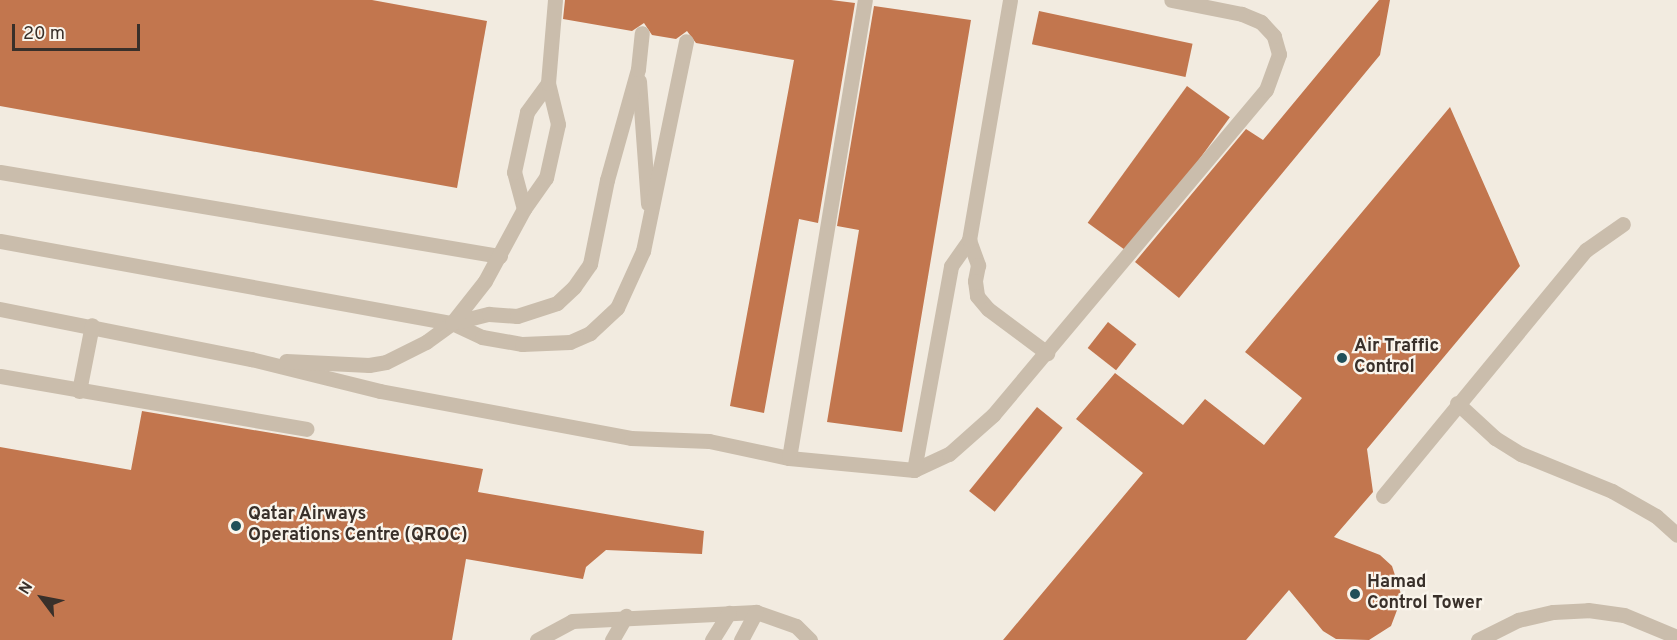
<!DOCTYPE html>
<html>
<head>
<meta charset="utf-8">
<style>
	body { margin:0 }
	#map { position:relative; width:1677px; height:640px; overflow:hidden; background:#f2ebe0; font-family:Overpass,sans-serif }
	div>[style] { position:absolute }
	.building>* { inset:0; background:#c2764e; transform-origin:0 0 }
	.lane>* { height:15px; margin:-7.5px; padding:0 7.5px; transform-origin:7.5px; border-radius:7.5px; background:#cabdac }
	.dots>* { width:16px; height:16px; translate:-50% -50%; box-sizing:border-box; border:3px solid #faf5ec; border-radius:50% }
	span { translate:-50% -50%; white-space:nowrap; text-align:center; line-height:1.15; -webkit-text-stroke:4.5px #faf5ec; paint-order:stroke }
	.poi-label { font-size:18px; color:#39302a; font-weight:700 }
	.left { translate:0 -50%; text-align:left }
	.north { position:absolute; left:12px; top:568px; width:60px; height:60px; -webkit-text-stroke:4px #faf5ec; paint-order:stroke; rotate:302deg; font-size:16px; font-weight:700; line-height:24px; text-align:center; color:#39302a }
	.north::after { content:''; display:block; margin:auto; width:21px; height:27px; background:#39302a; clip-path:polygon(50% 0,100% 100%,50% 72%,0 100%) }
	.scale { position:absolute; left:12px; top:24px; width:128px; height:27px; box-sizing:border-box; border:3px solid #39302a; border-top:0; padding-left:8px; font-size:18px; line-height:21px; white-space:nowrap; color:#39302a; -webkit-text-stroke:4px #faf5ec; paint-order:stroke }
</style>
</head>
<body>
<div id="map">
	<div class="building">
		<div style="clip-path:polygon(0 0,372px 0,487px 21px,457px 188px,0 106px)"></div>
		<div style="clip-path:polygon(565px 0,831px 0,855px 3px,818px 223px,799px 219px,764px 413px,730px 406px,794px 60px,696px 43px,687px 31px,676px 39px,652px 35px,644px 23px,632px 31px,563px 19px)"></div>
		<div style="clip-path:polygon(1379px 0,1390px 0,1380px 55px,1179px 298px,1135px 262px,1246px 129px,1263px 140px)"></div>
		<div style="clip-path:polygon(874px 6px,971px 20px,902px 432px,827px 422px,859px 230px,837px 226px)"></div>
		<div style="left:1039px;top:11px;width:157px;height:34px;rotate:12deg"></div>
		<div style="left:1187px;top:86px;width:53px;height:169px;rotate:36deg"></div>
		<div style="clip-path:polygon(1450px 107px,1520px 266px,1367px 449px,1373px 492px,1334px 537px,1380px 555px,1392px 566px,1402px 597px,1391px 626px,1369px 640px,1336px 639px,1323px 631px,1289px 590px,1246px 640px,1003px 640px,1143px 473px,1076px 419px,1115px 373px,1183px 425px,1205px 399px,1264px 445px,1302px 398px,1245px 352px)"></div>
		<div style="left:1108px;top:322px;width:36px;height:33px;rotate:38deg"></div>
		<div style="left:1037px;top:407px;width:33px;height:108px;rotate:39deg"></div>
		<div style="clip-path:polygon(142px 411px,483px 469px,478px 492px,704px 531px,702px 554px,606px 550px,586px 567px,583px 579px,466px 559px,452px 640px,0 640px,0 447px,131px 470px)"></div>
	</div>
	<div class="lane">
		<div style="left:639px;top:81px;width:123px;rotate:85.8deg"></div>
		<div style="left:0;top:172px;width:507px;rotate:9.54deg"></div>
		<div style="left:524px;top:209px;width:38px;rotate:-105deg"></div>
		<div style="left:514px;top:172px;width:61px;rotate:-77.8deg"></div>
		<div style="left:527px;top:112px;width:36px;rotate:-54deg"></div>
		<div style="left:969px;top:240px;width:27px;rotate:70deg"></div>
		<div style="left:978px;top:265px;width:16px;rotate:101deg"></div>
		<div style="left:975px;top:281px;width:15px;rotate:82deg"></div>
		<div style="left:977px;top:296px;width:17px;rotate:50deg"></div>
		<div style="left:988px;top:309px;width:74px;rotate:36.7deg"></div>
		<div style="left:0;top:241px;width:459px;rotate:10.3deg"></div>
		<div style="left:452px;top:323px;width:33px;rotate:25deg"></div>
		<div style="left:482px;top:337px;width:41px;rotate:9.9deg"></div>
		<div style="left:522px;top:344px;width:48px;rotate:-2.4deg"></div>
		<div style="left:570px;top:342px;width:22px;rotate:-24deg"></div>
		<div style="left:590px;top:333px;width:37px;rotate:-43deg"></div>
		<div style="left:617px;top:308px;width:63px;rotate:-65.5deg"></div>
		<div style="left:643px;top:251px;width:214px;rotate:-78.4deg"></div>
		<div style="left:0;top:309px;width:256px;rotate:11.3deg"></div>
		<div style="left:251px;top:359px;width:133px;rotate:13.9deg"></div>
		<div style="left:380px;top:391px;width:255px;rotate:10.6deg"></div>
		<div style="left:631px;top:438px;width:78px;rotate:2.2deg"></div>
		<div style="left:709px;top:441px;width:82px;rotate:12deg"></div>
		<div style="left:789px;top:458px;width:126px;rotate:5.5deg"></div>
		<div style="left:914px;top:470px;width:38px;rotate:-25deg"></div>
		<div style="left:949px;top:454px;width:59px;rotate:-41.6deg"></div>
		<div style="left:993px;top:415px;width:424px;rotate:-50deg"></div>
		<div style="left:1266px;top:90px;width:38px;rotate:-70deg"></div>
		<div style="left:1279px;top:54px;width:19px;rotate:-106deg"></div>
		<div style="left:1274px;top:36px;width:19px;rotate:-133deg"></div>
		<div style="left:1261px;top:22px;width:21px;rotate:-157deg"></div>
		<div style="left:1242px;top:14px;width:72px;rotate:-168.8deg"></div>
		<div style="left:452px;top:323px;width:38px;rotate:-14deg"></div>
		<div style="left:489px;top:314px;width:28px;rotate:4deg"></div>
		<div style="left:517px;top:316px;width:42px;rotate:-18deg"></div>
		<div style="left:557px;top:303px;width:23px;rotate:-43deg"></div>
		<div style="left:574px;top:287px;width:28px;rotate:-55deg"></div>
		<div style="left:590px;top:264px;width:86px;rotate:-78.6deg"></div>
		<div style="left:607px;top:180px;width:115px;rotate:-74.4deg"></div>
		<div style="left:638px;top:69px;width:36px;rotate:-84deg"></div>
		<div style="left:286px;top:361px;width:83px;rotate:2.8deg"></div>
		<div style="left:369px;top:365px;width:17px;rotate:-10deg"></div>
		<div style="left:386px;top:362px;width:45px;rotate:-26.6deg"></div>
		<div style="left:426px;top:342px;width:32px;rotate:-36deg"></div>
		<div style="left:452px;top:323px;width:53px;rotate:-51.8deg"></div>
		<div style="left:485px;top:281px;width:82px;rotate:-61.6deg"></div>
		<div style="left:524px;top:209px;width:38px;rotate:-55deg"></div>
		<div style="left:546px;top:178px;width:55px;rotate:-77.5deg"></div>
		<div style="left:558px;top:124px;width:42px;rotate:-103.7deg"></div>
		<div style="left:548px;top:83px;width:83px;rotate:-85.2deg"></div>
		<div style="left:0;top:376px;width:311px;rotate:9.8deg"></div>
		<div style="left:79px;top:391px;width:67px;rotate:-78.9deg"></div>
		<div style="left:1457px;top:403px;width:52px;rotate:42.6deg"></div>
		<div style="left:1495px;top:438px;width:31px;rotate:32deg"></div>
		<div style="left:1521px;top:454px;width:98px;rotate:22.1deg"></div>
		<div style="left:1612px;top:491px;width:51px;rotate:29.6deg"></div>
		<div style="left:1656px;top:516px;width:28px;rotate:42deg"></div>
		<div style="left:789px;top:458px;width:464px;rotate:-80.6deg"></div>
		<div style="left:914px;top:470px;width:207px;rotate:-79.7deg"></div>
		<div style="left:951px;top:266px;width:32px;rotate:-55deg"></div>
		<div style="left:969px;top:240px;width:243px;rotate:-80.3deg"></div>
		<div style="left:1383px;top:496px;width:319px;rotate:-50.5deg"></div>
		<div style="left:1586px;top:250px;width:45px;rotate:-35.1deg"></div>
		<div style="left:537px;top:640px;width:40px;rotate:-28deg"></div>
		<div style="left:572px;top:621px;width:184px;rotate:-2.8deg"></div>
		<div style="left:756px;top:612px;width:42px;rotate:19.3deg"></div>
		<div style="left:796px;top:626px;width:20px;rotate:45deg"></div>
		<div style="left:612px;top:640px;width:28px;rotate:-60deg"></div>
		<div style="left:712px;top:640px;width:32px;rotate:-58deg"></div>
		<div style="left:741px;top:640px;width:32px;rotate:-62deg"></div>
		<div style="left:1478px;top:640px;width:45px;rotate:-26.6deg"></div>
		<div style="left:1518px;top:620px;width:36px;rotate:-13deg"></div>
		<div style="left:1553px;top:612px;width:35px;rotate:-3deg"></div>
		<div style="left:1588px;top:610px;width:36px;rotate:8deg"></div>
		<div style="left:1624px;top:615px;width:57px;rotate:22.5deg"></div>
	</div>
	<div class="dots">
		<div style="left:1342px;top:358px;background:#215059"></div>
		<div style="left:236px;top:526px;background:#215059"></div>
		<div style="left:1355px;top:594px;background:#215059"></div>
	</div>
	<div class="poi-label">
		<span class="left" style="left:1354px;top:358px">Air Traffic<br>Control</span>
		<span class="left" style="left:248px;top:526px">Qatar Airways<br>Operations Centre (QROC)</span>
		<span class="left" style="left:1367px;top:594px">Hamad<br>Control Tower</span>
	</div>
	<div class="north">N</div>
	<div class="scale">20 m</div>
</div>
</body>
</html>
